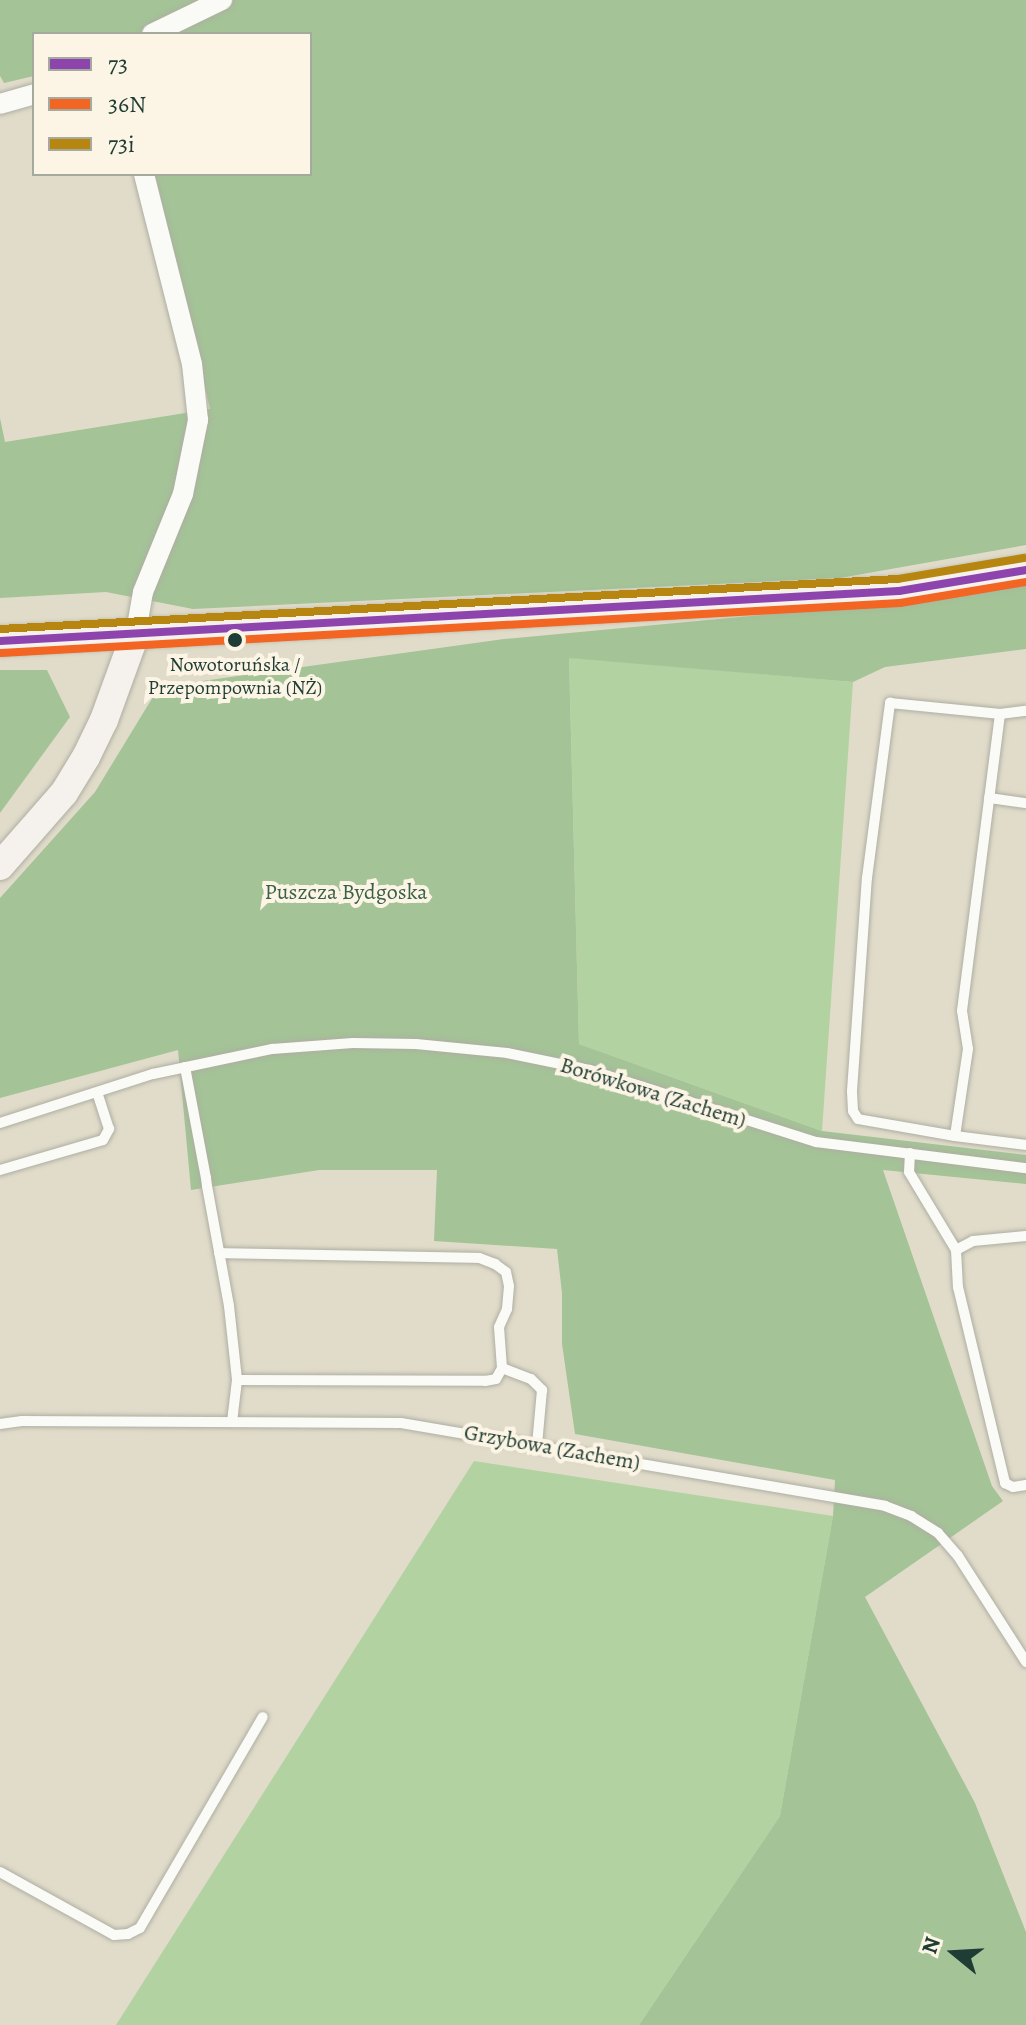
<!DOCTYPE html>
<html>
<head>
<meta charset="utf-8">
<style>
	body { margin:0 }
	#map { position:relative; width:1026px; height:2025px; overflow:hidden; background:#e1dcca; font-family:Alegreya,serif }
	div>[style] { position:absolute }
	.green>* { inset:0; background:#b3d2a1 }
	.forest>* { inset:0; background:#a4c397 }
	.roads { filter:drop-shadow(0 0 2px #aeaea2) drop-shadow(0 0 2px #aeaea2) }
	.lane>* { height:10px; margin:-5px; padding:0 5px; transform-origin:5px; border-radius:5px; background:#fafaf7 }
	.street>* { height:20px; margin:-10px; padding:0 10px; transform-origin:10px; border-radius:10px; background:#fafaf7 }
	.secondary>* { height:28px; margin:-14px; padding:0 14px; transform-origin:14px; border-radius:14px; background:#f5f1ec }
	.bus-1>* { height:8px; margin:-4px; padding:0 4px; transform-origin:4px; border-radius:4px; background:#8e44ad }
	.bus-2>* { height:8px; margin:-4px; padding:0 4px; transform-origin:4px; border-radius:4px; background:#f26522 }
	.bus-3>* { height:8px; margin:-4px; padding:0 4px; transform-origin:4px; border-radius:4px; background:#b68610 }
	.dots>* { width:22px; height:22px; translate:-50% -50%; box-sizing:border-box; border:4px solid #fcf5e5; border-radius:50% }
	span { translate:-50% -50%; white-space:nowrap; text-align:center; line-height:1.15; -webkit-text-stroke:8px #fcf5e5; paint-order:stroke }
	.bus-label { font-size:20px; color:#1f3d34 }
	.park-label { font-size:22px; color:#3a6047 }
	.street-label { font-size:22px; color:#1f3d34 }
	.legend { position:absolute; left:32px; top:32px; width:280px; height:144px; box-sizing:border-box; background:#fcf5e5; border:2px solid #a4ab9e; margin:0; padding:10px 14px; list-style:none; font-size:24px; color:#1f3d34 }
	.legend li { display:flex; align-items:center; gap:16px; height:40px }
	.legend b { width:40px; border:2px solid #a4ab9e }
	.north { position:absolute; left:914px; top:1913px; width:80px; height:80px; -webkit-text-stroke:6px #fcf5e5; paint-order:stroke; rotate:288deg; font-size:22px; font-weight:700; line-height:32px; text-align:center; color:#1f3d34 }
	.north::after { content:''; display:block; margin:auto; width:28px; height:36px; background:#1f3d34; clip-path:polygon(50% 0,100% 100%,50% 72%,0 100%) }
</style>
</head>
<body>
<div id="map">
	<div class="green">
		<div style="clip-path:polygon(569px 657px,853px 682px,822px 1131px,579px 1044px)"></div>
		<div style="clip-path:polygon(474px 1461px,833px 1516px,780px 1816px,639px 2025px,116px 2025px)"></div>
	</div>
	<div class="forest">
		<div style="clip-path:polygon(0 0,1026px 0,1026px 545px,840px 578px,193px 609px,106px 592px,0 598px,0 418px,5px 442px,210px 409px,155px 174px,310px 174px,310px 34px,34px 34px,34px 76px,4px 83px,0 76px)"></div>
		<div style="clip-path:polygon(1026px 579px,1026px 649px,885px 667px,853px 682px,569px 658px,579px 1044px,822px 1131px,1026px 1155px,1026px 1184px,883px 1170px,992px 1486px,1003px 1501px,865px 1597px,975px 1803px,1026px 1932px,1026px 2025px,639px 2025px,780px 1816px,833px 1516px,835px 1480px,575px 1434px,562px 1344px,562px 1293px,557px 1249px,434px 1241px,437px 1170px,319px 1170px,191px 1190px,178px 1050px,0 1098px,0 898px,95px 792px,159px 687px,504px 639px,824px 609px)"></div>
		<div style="clip-path:polygon(0 670px,47px 670px,70px 717px,0 813px)"></div>
	</div>
	<div class="roads">
		<div class="lane">
			<div style="left:1000px;top:714px;width:299px;rotate:97.3deg"></div>
			<div style="left:962px;top:1011px;width:38px;rotate:81deg"></div>
			<div style="left:968px;top:1049px;width:88px;rotate:98.5deg"></div>
			<div style="left:955px;top:1136px;width:98px;rotate:-170.1deg"></div>
			<div style="left:858px;top:1119px;width:9px;rotate:-122deg"></div>
			<div style="left:853px;top:1111px;width:20px;rotate:-93deg"></div>
			<div style="left:852px;top:1091px;width:214px;rotate:-86deg"></div>
			<div style="left:867px;top:878px;width:177px;rotate:-82.5deg"></div>
			<div style="left:890px;top:703px;width:111px;rotate:5.7deg"></div>
			<div style="left:1000px;top:714px;width:26px;rotate:-7deg"></div>
			<div style="left:989px;top:798px;width:37px;rotate:8deg"></div>
			<div style="left:185px;top:1067px;width:113px;rotate:79.3deg"></div>
			<div style="left:206px;top:1178px;width:8px;rotate:83deg"></div>
			<div style="left:207px;top:1186px;width:122px;rotate:79.6deg"></div>
			<div style="left:229px;top:1306px;width:74px;rotate:83.8deg"></div>
			<div style="left:237px;top:1380px;width:248px;rotate:0.2deg"></div>
			<div style="left:485px;top:1381px;width:11px;rotate:-10deg"></div>
			<div style="left:496px;top:1379px;width:13px;rotate:-61deg"></div>
			<div style="left:502px;top:1368px;width:41px;rotate:-94.2deg"></div>
			<div style="left:499px;top:1327px;width:20px;rotate:-66deg"></div>
			<div style="left:507px;top:1309px;width:23px;rotate:-85deg"></div>
			<div style="left:509px;top:1286px;width:14px;rotate:-102deg"></div>
			<div style="left:506px;top:1272px;width:14px;rotate:-144deg"></div>
			<div style="left:495px;top:1264px;width:17px;rotate:-159deg"></div>
			<div style="left:479px;top:1258px;width:260px;rotate:-178.9deg"></div>
			<div style="left:0;top:1123px;width:161px;rotate:-17.8deg"></div>
			<div style="left:153px;top:1074px;width:122px;rotate:-11.9deg"></div>
			<div style="left:272px;top:1049px;width:81px;rotate:-4.2deg"></div>
			<div style="left:353px;top:1043px;width:63px;rotate:0.9deg"></div>
			<div style="left:416px;top:1044px;width:91px;rotate:5.6deg"></div>
			<div style="left:507px;top:1053px;width:85px;rotate:11.6deg"></div>
			<div style="left:590px;top:1070px;width:237px;rotate:17.7deg"></div>
			<div style="left:816px;top:1142px;width:212px;rotate:7.1deg"></div>
			<div style="left:955px;top:1136px;width:72px;rotate:7.2deg"></div>
			<div style="left:910px;top:1153px;width:19px;rotate:93deg"></div>
			<div style="left:909px;top:1172px;width:91px;rotate:58.9deg"></div>
			<div style="left:956px;top:1250px;width:37px;rotate:87deg"></div>
			<div style="left:958px;top:1287px;width:202px;rotate:76.5deg"></div>
			<div style="left:1005px;top:1483px;width:9px;rotate:27deg"></div>
			<div style="left:1013px;top:1487px;width:13px;rotate:-9deg"></div>
			<div style="left:0;top:1170px;width:107px;rotate:-16.2deg"></div>
			<div style="left:103px;top:1140px;width:13px;rotate:-61deg"></div>
			<div style="left:109px;top:1129px;width:38px;rotate:-108deg"></div>
			<div style="left:956px;top:1250px;width:19px;rotate:-28deg"></div>
			<div style="left:973px;top:1241px;width:53px;rotate:-5.4deg"></div>
			<div style="left:502px;top:1368px;width:31px;rotate:21deg"></div>
			<div style="left:531px;top:1379px;width:16px;rotate:45deg"></div>
			<div style="left:542px;top:1390px;width:55px;rotate:95.2deg"></div>
			<div style="left:232px;top:1422px;width:42px;rotate:-83.2deg"></div>
			<div style="left:0;top:1424px;width:22px;rotate:-8deg"></div>
			<div style="left:22px;top:1421px;width:379px;rotate:0.3deg"></div>
			<div style="left:401px;top:1423px;width:491px;rotate:9.7deg"></div>
			<div style="left:885px;top:1506px;width:28px;rotate:21deg"></div>
			<div style="left:911px;top:1516px;width:32px;rotate:32deg"></div>
			<div style="left:938px;top:1533px;width:30px;rotate:49deg"></div>
			<div style="left:958px;top:1556px;width:126px;rotate:57.3deg"></div>
			<div style="left:0;top:1872px;width:130px;rotate:28.9deg"></div>
			<div style="left:114px;top:1935px;width:14px;rotate:-4deg"></div>
			<div style="left:128px;top:1934px;width:13px;rotate:-27deg"></div>
			<div style="left:140px;top:1928px;width:244px;rotate:-59.8deg"></div>
		</div>
		<div class="street">
			<div style="left:152px;top:34px;width:78px;rotate:-25.9deg"></div>
			<div style="left:0;top:104px;width:35px;rotate:-16deg"></div>
			<div style="left:136px;top:632px;width:41px;rotate:-80.1deg"></div>
			<div style="left:143px;top:592px;width:106px;rotate:-67.8deg"></div>
			<div style="left:183px;top:494px;width:76px;rotate:-78.5deg"></div>
			<div style="left:198px;top:420px;width:56px;rotate:-96.1deg"></div>
			<div style="left:192px;top:364px;width:196px;rotate:-104.2deg"></div>
		</div>
		<div class="secondary">
			<div style="left:0;top:641px;width:900px;rotate:-3.18deg"></div>
			<div style="left:899px;top:591px;width:129px;rotate:-9.4deg"></div>
			<div style="left:0;top:866px;width:97px;rotate:-48.8deg"></div>
			<div style="left:64px;top:793px;width:42px;rotate:-58.6deg"></div>
			<div style="left:86px;top:757px;width:41px;rotate:-64.1deg"></div>
			<div style="left:104px;top:720px;width:94px;rotate:-70deg"></div>
		</div>
	</div>
	<div class="bus-1">
		<div style="left:0;top:641px;width:900px;rotate:-3.18deg"></div>
		<div style="left:899px;top:591px;width:129px;rotate:-9.4deg"></div>
	</div>
	<div class="bus-2">
		<div style="left:1px;top:653px;width:900px;rotate:-3.18deg"></div>
		<div style="left:900px;top:603px;width:128px;rotate:-9.5deg"></div>
	</div>
	<div class="bus-3">
		<div style="left:0;top:629px;width:899px;rotate:-3.19deg"></div>
		<div style="left:898px;top:579px;width:128px;rotate:-9.5deg"></div>
	</div>
	<div class="dots">
		<div style="left:235px;top:640px;background:#1f3d34"></div>
	</div>
	<div class="bus-label">
		<span style="left:235px;top:676px">Nowotoruńska /<br>Przepompownia (NŻ)</span>
	</div>
	<div class="park-label">
		<span style="left:346px;top:893px">Puszcza Bydgoska</span>
	</div>
	<div class="street-label">
		<span style="left:653px;top:1093px;rotate:17deg">Borówkowa (Zachem)</span>
		<span style="left:552px;top:1448px;rotate:10deg">Grzybowa (Zachem)</span>
	</div>
	<ul class="legend">
	<li><b style="height:10px;background:#8e44ad"></b>73</li>
	<li><b style="height:10px;background:#f26522"></b>36N</li>
	<li><b style="height:10px;background:#b68610"></b>73i</li>
	</ul>
	<div class="north">N</div>
</div>
</body>
</html>
